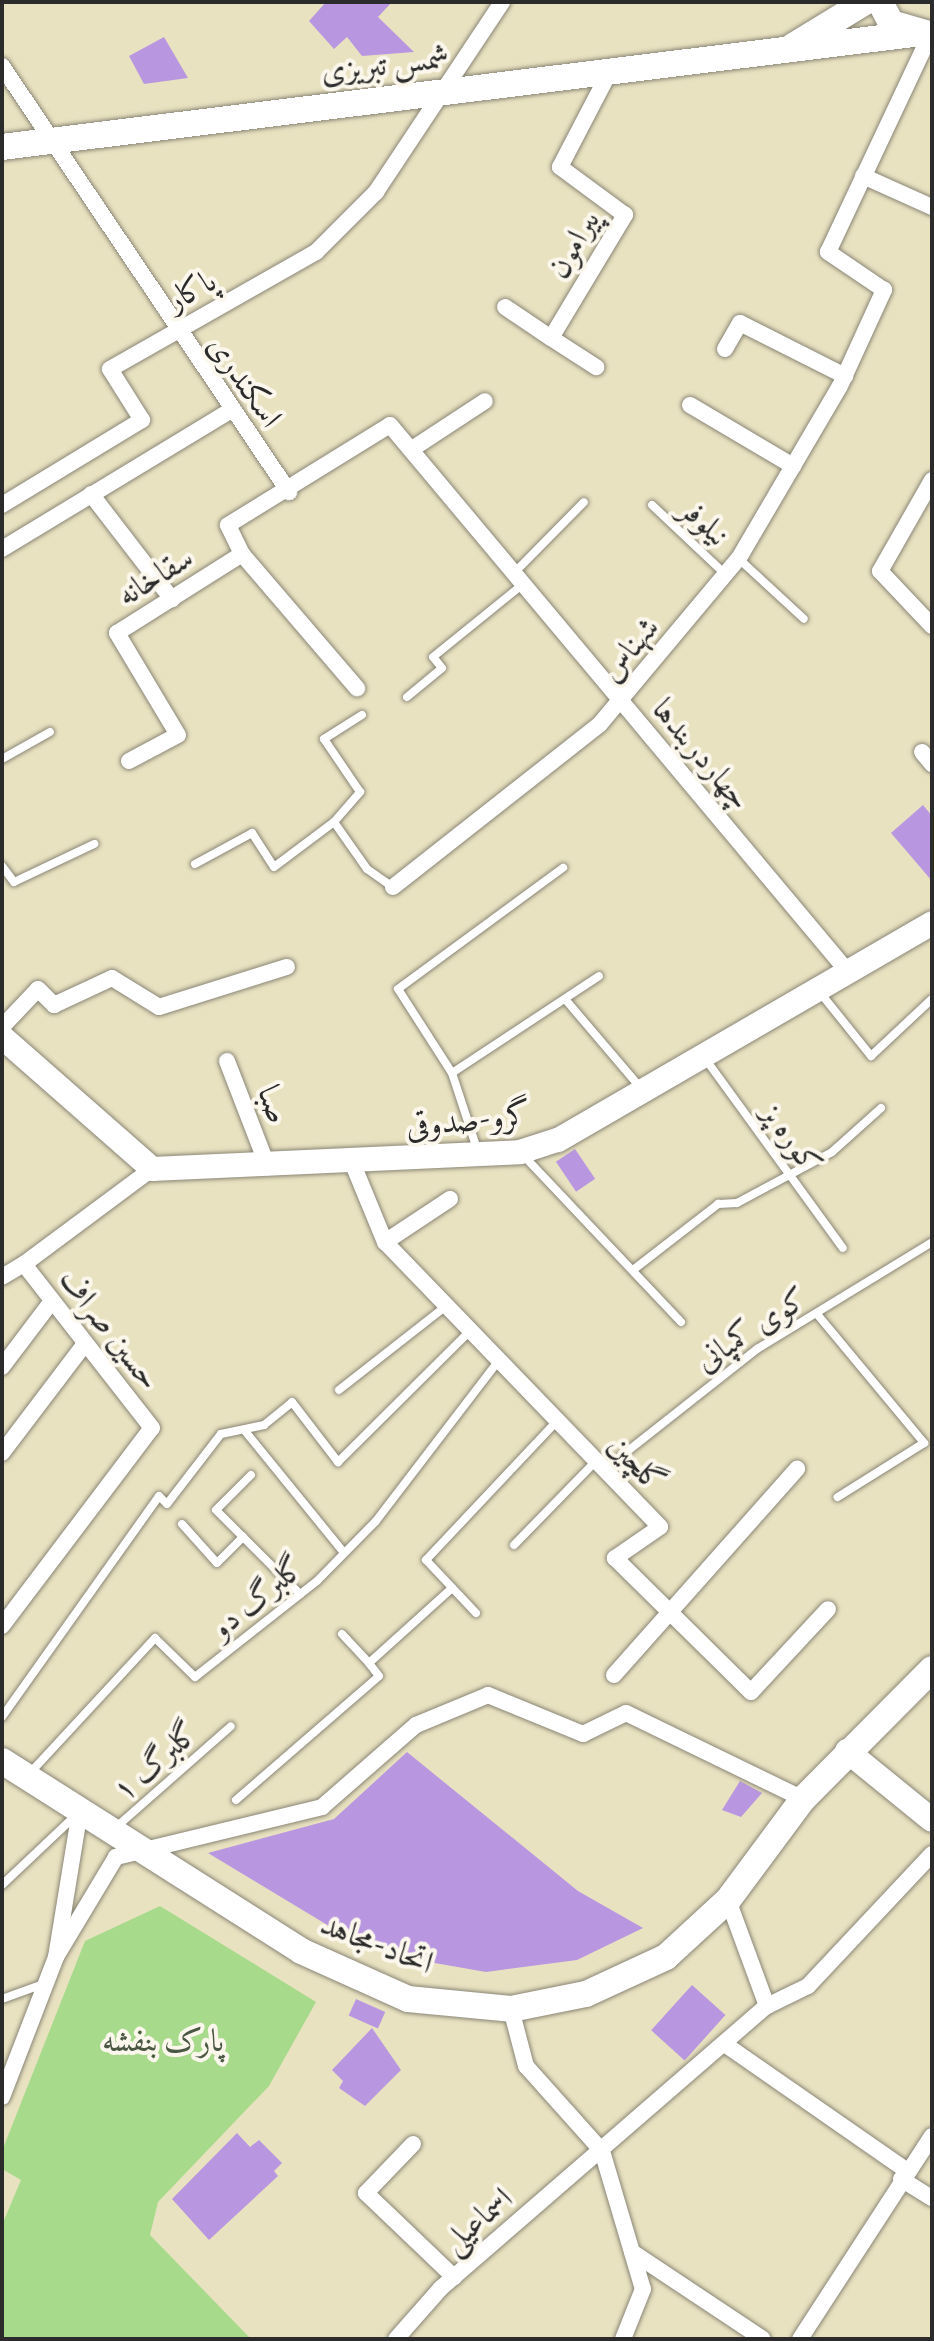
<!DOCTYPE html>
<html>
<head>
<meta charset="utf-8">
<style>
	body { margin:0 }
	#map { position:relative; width:934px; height:2341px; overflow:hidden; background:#e9e2c1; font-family:Alegreya,Amiri,serif }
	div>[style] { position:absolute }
	.green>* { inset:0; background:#a7db8b }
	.building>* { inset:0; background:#b997e0; transform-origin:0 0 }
	.roads { filter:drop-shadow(0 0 2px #8a8676) drop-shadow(0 0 2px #8a8676) }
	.lane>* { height:8px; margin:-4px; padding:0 4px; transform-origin:4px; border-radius:4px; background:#fff }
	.street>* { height:16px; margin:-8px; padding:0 8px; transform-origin:8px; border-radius:8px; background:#fff }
	.secondary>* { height:24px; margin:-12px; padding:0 12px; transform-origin:12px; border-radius:12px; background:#fff }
	.primary>* { height:26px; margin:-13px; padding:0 13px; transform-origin:13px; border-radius:13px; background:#fff }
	span { translate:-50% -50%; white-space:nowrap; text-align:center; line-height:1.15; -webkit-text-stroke:8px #fbf7ec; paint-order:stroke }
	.street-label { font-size:32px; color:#2b2b2b }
	.park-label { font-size:32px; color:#4a5743 }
	.frame { position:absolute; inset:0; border:4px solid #2b2b2b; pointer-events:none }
</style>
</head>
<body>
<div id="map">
	<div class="green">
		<div style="clip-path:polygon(160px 1906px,316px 2002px,269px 2086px,158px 2202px,150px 2235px,251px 2339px,2px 2339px,2px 2225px,21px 2180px,2px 2169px,2px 2151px,85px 1941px)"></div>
	</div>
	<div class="building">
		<div style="clip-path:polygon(326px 2px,392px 2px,378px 17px,414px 52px,362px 56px,347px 37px,334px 49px,309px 21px)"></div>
		<div style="clip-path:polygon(164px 37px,188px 78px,144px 84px,129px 56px)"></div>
		<div style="clip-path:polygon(923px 805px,932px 816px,932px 881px,891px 833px)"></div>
		<div style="left:575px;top:1149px;width:36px;height:23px;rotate:56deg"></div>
		<div style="clip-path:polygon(407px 1752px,578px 1891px,643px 1928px,577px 1960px,486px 1972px,406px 1958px,329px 1926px,208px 1853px,334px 1819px)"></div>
		<div style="clip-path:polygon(740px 1781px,762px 1793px,741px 1817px,722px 1810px)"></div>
		<div style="left:692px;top:1985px;width:45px;height:61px;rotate:42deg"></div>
		<div style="left:356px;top:1999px;width:32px;height:18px;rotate:24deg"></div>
		<div style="clip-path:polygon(372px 2028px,401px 2070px,365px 2106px,339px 2088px,343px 2081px,332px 2070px)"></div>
		<div style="clip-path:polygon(237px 2133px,250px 2147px,259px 2140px,282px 2163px,274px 2171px,278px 2176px,209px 2240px,172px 2199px)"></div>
	</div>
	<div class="roads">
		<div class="lane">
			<div style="left:652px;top:505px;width:100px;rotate:43.4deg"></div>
			<div style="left:739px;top:559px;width:88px;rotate:42.7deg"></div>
			<div style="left:515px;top:572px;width:98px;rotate:-45.4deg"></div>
			<div style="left:407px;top:697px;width:45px;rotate:-39.6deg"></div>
			<div style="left:442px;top:668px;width:14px;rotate:-129deg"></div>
			<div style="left:433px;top:657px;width:116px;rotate:-39deg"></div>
			<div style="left:2px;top:759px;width:55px;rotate:-29.4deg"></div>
			<div style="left:334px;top:822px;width:40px;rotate:-49deg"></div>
			<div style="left:360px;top:792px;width:64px;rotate:-124.2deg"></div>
			<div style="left:324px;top:739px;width:45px;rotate:-32.3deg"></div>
			<div style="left:195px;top:864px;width:65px;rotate:-28.5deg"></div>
			<div style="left:252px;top:833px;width:40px;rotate:57.1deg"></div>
			<div style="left:274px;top:867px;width:75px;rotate:-36.9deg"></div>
			<div style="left:334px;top:822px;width:57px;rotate:54.9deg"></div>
			<div style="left:367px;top:869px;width:32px;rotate:35deg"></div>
			<div style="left:2px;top:866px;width:20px;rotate:53deg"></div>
			<div style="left:14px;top:882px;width:89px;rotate:-25.4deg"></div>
			<div style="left:818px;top:990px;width:85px;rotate:51.2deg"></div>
			<div style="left:871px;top:1056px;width:83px;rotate:-43.1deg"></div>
			<div style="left:565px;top:999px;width:116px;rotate:49.6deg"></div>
			<div style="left:704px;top:1057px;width:236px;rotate:54deg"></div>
			<div style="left:452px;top:1073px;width:176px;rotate:-33.4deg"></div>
			<div style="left:478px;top:1152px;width:83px;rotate:-108.2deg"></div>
			<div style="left:452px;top:1073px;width:100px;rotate:-122.7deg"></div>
			<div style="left:398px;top:989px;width:205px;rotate:-36.3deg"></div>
			<div style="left:523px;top:1155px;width:230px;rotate:46.6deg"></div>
			<div style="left:633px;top:1270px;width:108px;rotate:-37.8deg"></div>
			<div style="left:718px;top:1204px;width:19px;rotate:-3deg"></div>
			<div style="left:737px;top:1203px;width:108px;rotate:-28.2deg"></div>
			<div style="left:832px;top:1152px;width:66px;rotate:-41.9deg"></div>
			<div style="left:817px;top:1314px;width:168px;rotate:50.3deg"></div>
			<div style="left:924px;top:1443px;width:102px;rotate:147.9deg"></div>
			<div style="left:339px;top:1390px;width:136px;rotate:-38.1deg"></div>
			<div style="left:245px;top:1431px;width:157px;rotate:50.9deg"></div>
			<div style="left:605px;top:1469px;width:194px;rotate:-38.3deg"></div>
			<div style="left:757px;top:1349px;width:205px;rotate:-31.4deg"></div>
			<div style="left:251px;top:1475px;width:49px;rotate:135deg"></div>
			<div style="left:216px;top:1510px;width:119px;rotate:45deg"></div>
			<div style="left:182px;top:1524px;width:52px;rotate:48.1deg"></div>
			<div style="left:217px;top:1563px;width:37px;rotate:-45deg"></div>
			<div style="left:514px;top:1545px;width:117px;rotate:-45.7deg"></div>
			<div style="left:476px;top:1613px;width:73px;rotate:-133.3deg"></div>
			<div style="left:426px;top:1560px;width:191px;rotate:-46.7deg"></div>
			<div style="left:342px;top:1634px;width:40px;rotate:47deg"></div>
			<div style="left:369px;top:1663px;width:112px;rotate:-42.1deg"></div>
			<div style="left:2px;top:1717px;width:271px;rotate:-54.6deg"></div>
			<div style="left:159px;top:1496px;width:11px;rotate:45deg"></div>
			<div style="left:167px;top:1504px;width:88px;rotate:-52.4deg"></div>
			<div style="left:221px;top:1434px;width:44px;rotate:-11.8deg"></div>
			<div style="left:264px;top:1425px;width:36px;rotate:-39deg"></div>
			<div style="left:292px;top:1402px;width:76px;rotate:52.5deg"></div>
			<div style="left:338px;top:1462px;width:186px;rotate:-44.8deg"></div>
			<div style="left:30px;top:1773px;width:184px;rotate:-47.2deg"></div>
			<div style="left:155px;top:1638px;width:56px;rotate:44.3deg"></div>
			<div style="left:195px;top:1677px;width:155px;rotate:-38.2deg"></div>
			<div style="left:317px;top:1581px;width:84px;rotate:-45.5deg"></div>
			<div style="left:376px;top:1521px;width:203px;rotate:-52.6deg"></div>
			<div style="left:236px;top:1800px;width:189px;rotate:-40.9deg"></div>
			<div style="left:379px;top:1676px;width:16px;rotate:-128deg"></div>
			<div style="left:115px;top:1828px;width:154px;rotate:-41.3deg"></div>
			<div style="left:2px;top:1885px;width:103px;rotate:-43.4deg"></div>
			<div style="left:2px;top:1999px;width:47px;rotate:-20deg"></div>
		</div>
		<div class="street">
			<div style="left:2px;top:66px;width:514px;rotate:56.03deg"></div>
			<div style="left:863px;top:176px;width:76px;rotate:24.2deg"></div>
			<div style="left:505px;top:307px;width:55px;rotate:34deg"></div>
			<div style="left:551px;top:338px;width:144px;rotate:-59deg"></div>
			<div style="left:625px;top:215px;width:81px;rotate:-143.6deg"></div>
			<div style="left:560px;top:167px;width:106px;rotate:-62.5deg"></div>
			<div style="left:551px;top:338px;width:54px;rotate:32.8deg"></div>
			<div style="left:725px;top:349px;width:30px;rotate:-60deg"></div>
			<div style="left:740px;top:323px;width:118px;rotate:26.8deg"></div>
			<div style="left:690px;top:405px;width:120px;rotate:30.6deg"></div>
			<div style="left:412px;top:449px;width:87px;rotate:-33.3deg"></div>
			<div style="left:932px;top:480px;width:105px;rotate:119.7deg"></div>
			<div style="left:880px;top:571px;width:76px;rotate:46.6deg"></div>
			<div style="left:91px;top:494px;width:133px;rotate:52.4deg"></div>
			<div style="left:2px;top:505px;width:164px;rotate:-31.3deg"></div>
			<div style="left:142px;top:420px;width:60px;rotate:-122.1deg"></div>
			<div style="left:110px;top:369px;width:237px;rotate:-29.6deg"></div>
			<div style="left:316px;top:252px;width:85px;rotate:-45deg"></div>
			<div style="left:376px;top:192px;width:228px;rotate:-56.4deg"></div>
			<div style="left:2px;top:549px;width:267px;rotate:-31.2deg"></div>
			<div style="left:242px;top:554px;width:177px;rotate:49.4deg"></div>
			<div style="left:922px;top:752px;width:16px;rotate:50deg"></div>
			<div style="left:129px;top:761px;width:55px;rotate:-28deg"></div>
			<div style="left:178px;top:735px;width:119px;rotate:-120.9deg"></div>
			<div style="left:117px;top:633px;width:148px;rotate:-32.3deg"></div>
			<div style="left:242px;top:554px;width:32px;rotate:-116deg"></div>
			<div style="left:228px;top:525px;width:190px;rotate:-31.7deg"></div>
			<div style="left:390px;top:425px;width:713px;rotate:50.06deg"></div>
			<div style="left:393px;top:887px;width:263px;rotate:-38.2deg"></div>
			<div style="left:600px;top:724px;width:217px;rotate:-50.1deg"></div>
			<div style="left:739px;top:558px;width:199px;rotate:-59.6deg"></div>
			<div style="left:840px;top:386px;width:106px;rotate:-65.4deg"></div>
			<div style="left:884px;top:290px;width:68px;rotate:-145.8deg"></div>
			<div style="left:828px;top:252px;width:240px;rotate:-64.8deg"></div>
			<div style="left:2px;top:1027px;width:52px;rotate:-46.5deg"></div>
			<div style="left:38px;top:989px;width:23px;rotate:45deg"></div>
			<div style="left:54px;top:1005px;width:64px;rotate:-25deg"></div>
			<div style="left:112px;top:978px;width:55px;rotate:31.7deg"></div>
			<div style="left:159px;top:1007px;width:134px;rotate:-17.4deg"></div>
			<div style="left:227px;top:1061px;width:114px;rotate:68.9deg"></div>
			<div style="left:352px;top:1162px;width:87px;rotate:67.6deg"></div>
			<div style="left:385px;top:1242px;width:396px;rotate:46deg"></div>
			<div style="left:660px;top:1527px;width:55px;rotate:145.4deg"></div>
			<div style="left:615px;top:1558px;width:191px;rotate:44.6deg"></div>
			<div style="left:751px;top:1692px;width:113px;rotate:-47.1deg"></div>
			<div style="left:385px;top:1242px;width:78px;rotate:-33.5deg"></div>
			<div style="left:2px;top:1277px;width:26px;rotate:-31deg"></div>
			<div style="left:2px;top:1367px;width:83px;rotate:-52.9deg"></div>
			<div style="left:2px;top:1453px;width:136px;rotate:-52.8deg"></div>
			<div style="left:2px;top:1626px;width:248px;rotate:-52.9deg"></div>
			<div style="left:152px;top:1428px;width:208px;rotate:-128deg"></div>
			<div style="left:24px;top:1264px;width:159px;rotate:-36.6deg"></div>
			<div style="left:614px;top:1675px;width:276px;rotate:-48.4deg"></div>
			<div style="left:56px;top:1957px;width:117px;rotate:-59deg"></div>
			<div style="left:116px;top:1857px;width:212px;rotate:-13.6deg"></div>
			<div style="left:322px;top:1807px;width:125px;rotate:-41.1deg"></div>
			<div style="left:416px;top:1725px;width:78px;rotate:-22.6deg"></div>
			<div style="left:488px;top:1695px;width:103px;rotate:22.3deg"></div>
			<div style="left:583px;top:1734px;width:48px;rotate:-26deg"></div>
			<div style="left:626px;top:1713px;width:197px;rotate:25.9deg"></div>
			<div style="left:767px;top:2006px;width:46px;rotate:-26deg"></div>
			<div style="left:808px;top:1986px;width:181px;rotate:-46.8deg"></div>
			<div style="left:511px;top:2009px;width:59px;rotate:75.3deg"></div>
			<div style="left:526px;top:2066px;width:114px;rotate:48.2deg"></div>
			<div style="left:602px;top:2151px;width:144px;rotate:73.5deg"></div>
			<div style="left:643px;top:2289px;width:54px;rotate:111.8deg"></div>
			<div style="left:726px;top:2045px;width:221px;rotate:34.8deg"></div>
			<div style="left:2px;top:2097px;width:150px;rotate:-68.9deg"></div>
			<div style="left:56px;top:1957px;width:148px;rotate:-80.7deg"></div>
			<div style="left:413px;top:2144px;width:68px;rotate:133.8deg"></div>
			<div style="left:366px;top:2193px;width:122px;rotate:43.7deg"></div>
			<div style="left:901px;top:2179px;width:36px;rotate:32deg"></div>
			<div style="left:632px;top:2252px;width:157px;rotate:33.6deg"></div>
			<div style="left:396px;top:2339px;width:68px;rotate:-48.6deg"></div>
			<div style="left:441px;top:2288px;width:431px;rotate:-40.9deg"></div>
			<div style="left:767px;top:2006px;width:113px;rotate:-110.2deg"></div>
			<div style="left:800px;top:2339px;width:242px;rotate:-57deg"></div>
		</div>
		<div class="secondary">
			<div style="left:2px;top:1037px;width:200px;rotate:41.3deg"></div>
			<div style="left:152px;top:1169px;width:368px;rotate:-2.6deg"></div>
			<div style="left:520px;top:1152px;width:40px;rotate:-18deg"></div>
			<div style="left:558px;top:1140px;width:432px;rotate:-30.1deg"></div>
			<div style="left:847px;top:1751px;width:109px;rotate:39.1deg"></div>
		</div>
		<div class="primary">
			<div style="left:880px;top:2px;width:24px;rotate:62deg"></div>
			<div style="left:891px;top:23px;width:43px;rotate:16.3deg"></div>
			<div style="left:793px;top:46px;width:84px;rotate:-31.4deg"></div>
			<div style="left:2px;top:147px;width:918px;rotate:-7.07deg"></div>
			<div style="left:2px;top:1761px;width:354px;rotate:32.4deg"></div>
			<div style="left:301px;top:1951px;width:117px;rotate:24.2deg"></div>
			<div style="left:408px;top:1999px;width:103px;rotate:5.5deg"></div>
			<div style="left:511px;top:2009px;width:76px;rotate:-11.3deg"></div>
			<div style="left:586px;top:1994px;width:88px;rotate:-24.8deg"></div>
			<div style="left:666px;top:1957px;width:84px;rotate:-42.6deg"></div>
			<div style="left:728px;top:1900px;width:126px;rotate:-53.4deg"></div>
			<div style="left:803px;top:1799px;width:183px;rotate:-45.2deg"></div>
		</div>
	</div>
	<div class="street-label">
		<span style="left:385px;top:64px;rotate:-7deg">شمس تبریزی</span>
		<span style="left:573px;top:244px;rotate:-60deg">پیرامون</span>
		<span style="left:191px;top:290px;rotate:-29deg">پاکار</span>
		<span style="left:245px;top:381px;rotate:55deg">اسکندری</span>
		<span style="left:705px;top:522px;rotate:43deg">نیلوفر</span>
		<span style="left:155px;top:576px;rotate:-32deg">سقاخانه</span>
		<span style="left:629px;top:649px;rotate:-51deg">شهناس</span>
		<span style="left:702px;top:754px;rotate:50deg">چهاردربندها</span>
		<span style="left:274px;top:1104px;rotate:69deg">صبا</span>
		<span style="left:468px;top:1120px;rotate:-6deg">گرو-صدوقی</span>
		<span style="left:792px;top:1138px;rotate:54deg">کوره پز</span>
		<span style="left:110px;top:1329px;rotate:52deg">حسین صراف</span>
		<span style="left:751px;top:1329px;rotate:-33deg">کوی کمپانی</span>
		<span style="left:637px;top:1463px;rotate:46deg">گلچین</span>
		<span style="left:257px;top:1597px;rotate:-39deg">گلبرگ دو</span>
		<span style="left:155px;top:1761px;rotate:-41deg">گلبرگ ۱</span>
		<span style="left:377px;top:1943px;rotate:21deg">اتحاد-مجاهد</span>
		<span style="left:477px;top:2220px;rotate:-41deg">اسماعیلی</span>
	</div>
	<div class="park-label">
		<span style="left:163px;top:2040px">پارک بنفشه</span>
	</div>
	<div class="frame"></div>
</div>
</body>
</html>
